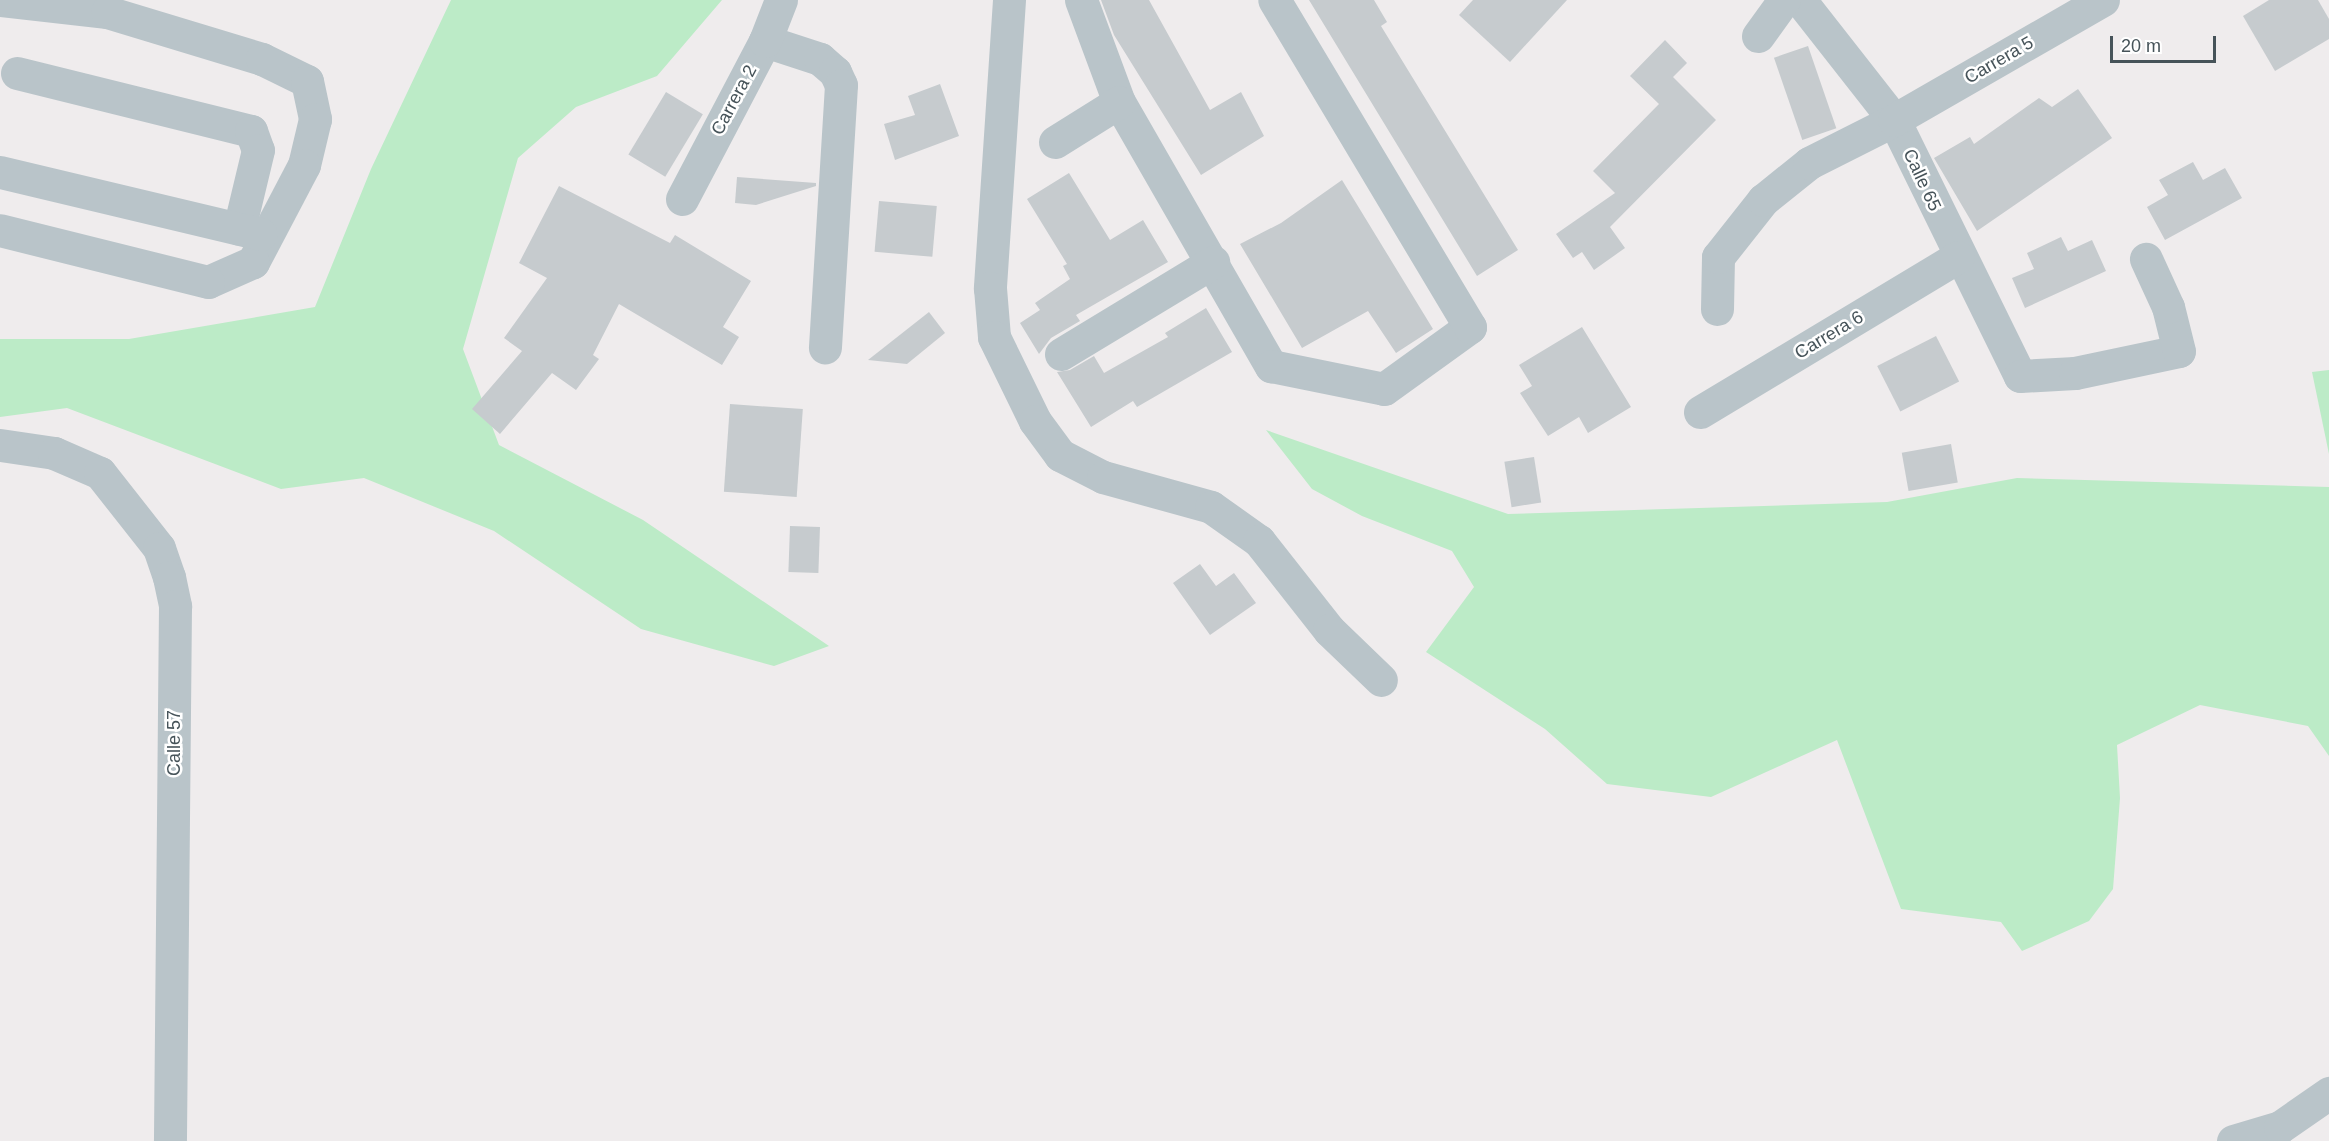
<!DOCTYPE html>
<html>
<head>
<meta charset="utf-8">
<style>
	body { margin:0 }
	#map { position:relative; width:2329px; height:1141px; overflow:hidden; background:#efeced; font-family:Helvetica,sans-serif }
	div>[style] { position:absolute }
	.green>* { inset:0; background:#bcebc7 }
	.building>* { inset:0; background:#c6cbce; transform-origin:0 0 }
	.minor>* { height:33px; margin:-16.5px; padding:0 16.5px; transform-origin:16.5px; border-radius:16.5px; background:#b9c4c9 }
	span { translate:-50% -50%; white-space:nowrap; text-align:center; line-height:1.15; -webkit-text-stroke:5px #fff; paint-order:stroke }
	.street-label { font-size:18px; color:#465359 }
	.scale { position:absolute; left:2110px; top:36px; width:106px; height:27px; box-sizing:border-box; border:3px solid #465359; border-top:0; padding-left:8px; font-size:18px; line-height:21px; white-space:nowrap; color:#465359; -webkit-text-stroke:4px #fff; paint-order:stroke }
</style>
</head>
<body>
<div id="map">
	<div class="green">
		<div style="clip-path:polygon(451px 0,722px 0,657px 76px,576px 107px,518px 158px,463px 349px,499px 445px,643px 520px,829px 646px,774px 666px,641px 629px,494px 531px,364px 478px,281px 489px,67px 408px,0 417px,0 339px,129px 339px,315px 307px,371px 169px)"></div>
		<div style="clip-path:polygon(2329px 370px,2329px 454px,2312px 372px)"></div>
		<div style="clip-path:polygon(1266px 430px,1508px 514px,1887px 502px,2017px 478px,2329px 487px,2329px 756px,2308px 726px,2200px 705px,2117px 745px,2120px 798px,2113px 889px,2089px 921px,2022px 951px,2001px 922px,1901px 909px,1837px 740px,1711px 797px,1607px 784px,1545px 729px,1426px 652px,1474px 587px,1452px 551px,1362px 516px,1312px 489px)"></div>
	</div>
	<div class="building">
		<div style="clip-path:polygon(1101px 0,1149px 0,1210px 110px,1241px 92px,1264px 136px,1201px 175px,1114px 35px)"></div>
		<div style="clip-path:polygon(1309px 0,1374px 0,1387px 22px,1381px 26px,1518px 250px,1477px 276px)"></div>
		<div style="clip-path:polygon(1473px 0,1567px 0,1510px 62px,1459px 15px)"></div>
		<div style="clip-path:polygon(2269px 0,2318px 0,2329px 19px,2329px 39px,2275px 71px,2243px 16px)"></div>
		<div style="clip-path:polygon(1665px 40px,1687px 63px,1673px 77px,1716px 120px,1610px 227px,1625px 248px,1594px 270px,1582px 252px,1573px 258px,1556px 234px,1615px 193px,1593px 171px,1659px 104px,1630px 76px)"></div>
		<div style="left:1808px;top:46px;width:87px;height:36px;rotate:71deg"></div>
		<div style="clip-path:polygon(940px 84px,959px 136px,895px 160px,884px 124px,915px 115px,908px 96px)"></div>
		<div style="clip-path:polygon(2078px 89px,2112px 138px,1977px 231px,1934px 158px,1970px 137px,1974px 144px,2039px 98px,2052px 107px)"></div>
		<div style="left:666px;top:92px;width:43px;height:73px;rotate:31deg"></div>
		<div style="clip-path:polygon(2193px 162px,2203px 180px,2225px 168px,2242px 198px,2165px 240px,2147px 207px,2168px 195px,2159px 180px)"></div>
		<div style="clip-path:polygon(1069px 173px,1110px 240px,1143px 220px,1168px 262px,1076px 315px,1080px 321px,1051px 338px,1039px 354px,1020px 323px,1040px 310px,1035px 303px,1070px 279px,1063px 266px,1067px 264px,1027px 199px)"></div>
		<div style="clip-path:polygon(737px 177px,816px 183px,816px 186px,756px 205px,735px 203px)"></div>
		<div style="clip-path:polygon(1342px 180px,1433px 329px,1396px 353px,1368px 311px,1302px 348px,1240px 244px,1281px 223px)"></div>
		<div style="clip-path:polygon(559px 186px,670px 243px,675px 235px,751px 281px,723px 327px,739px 337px,722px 365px,619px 304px,593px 355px,599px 359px,576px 390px,552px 373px,500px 434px,472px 409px,522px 351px,504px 338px,547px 278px,519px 263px)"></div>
		<div style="left:879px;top:201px;width:58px;height:51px;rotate:5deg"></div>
		<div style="clip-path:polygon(2061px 237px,2068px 251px,2092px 240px,2106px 271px,2025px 308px,2012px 278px,2034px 269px,2027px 253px)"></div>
		<div style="clip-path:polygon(1206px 308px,1232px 352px,1137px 407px,1133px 401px,1091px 427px,1057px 372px,1070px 370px,1094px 356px,1104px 373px,1168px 337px,1165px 333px)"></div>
		<div style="clip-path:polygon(929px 312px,945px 333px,907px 364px,868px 360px)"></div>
		<div style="clip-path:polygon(1582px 327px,1631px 407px,1588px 433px,1579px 417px,1548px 436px,1520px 393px,1532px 386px,1519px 365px)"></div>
		<div style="left:1936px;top:336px;width:51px;height:66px;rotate:63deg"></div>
		<div style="left:730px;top:404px;width:73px;height:88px;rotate:4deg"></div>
		<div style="left:1951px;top:444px;width:39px;height:50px;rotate:80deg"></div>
		<div style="left:1534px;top:457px;width:46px;height:30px;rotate:81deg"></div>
		<div style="left:790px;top:526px;width:30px;height:46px;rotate:2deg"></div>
		<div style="clip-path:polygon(1200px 564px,1216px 586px,1234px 573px,1256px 603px,1210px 635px,1173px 583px)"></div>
	</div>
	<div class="minor">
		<div style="left:0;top:0;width:108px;rotate:6.4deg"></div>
		<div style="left:107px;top:12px;width:162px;rotate:16.9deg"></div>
		<div style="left:262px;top:59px;width:50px;rotate:26.1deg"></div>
		<div style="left:307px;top:81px;width:39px;rotate:78deg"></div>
		<div style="left:315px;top:119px;width:47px;rotate:103.4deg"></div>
		<div style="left:304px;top:165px;width:110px;rotate:117.7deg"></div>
		<div style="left:253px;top:262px;width:49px;rotate:156deg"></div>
		<div style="left:208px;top:282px;width:214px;rotate:-166deg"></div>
		<div style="left:1009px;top:0;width:289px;rotate:93.8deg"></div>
		<div style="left:990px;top:288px;width:49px;rotate:85.3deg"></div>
		<div style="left:994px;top:337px;width:93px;rotate:64deg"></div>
		<div style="left:1035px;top:421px;width:42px;rotate:53.7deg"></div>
		<div style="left:1060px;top:455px;width:48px;rotate:27.1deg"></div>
		<div style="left:1103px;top:477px;width:112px;rotate:15.5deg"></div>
		<div style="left:1211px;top:507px;width:59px;rotate:35.3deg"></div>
		<div style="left:1259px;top:541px;width:113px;rotate:51.8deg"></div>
		<div style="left:1329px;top:630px;width:72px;rotate:43.9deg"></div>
		<div style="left:1081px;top:0;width:109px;rotate:69.6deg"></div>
		<div style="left:1119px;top:102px;width:305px;rotate:60.1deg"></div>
		<div style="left:1271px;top:366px;width:115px;rotate:11.5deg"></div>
		<div style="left:1384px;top:389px;width:106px;rotate:-35.8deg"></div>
		<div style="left:1470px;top:327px;width:381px;rotate:-120.9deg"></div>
		<div style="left:1800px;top:0;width:152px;rotate:51.9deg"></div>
		<div style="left:1894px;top:120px;width:285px;rotate:63.8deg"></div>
		<div style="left:2020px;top:376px;width:55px;rotate:-3.1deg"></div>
		<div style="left:2075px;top:373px;width:106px;rotate:-11.9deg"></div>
		<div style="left:2179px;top:351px;width:45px;rotate:-104deg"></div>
		<div style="left:2168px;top:307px;width:53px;rotate:-114.6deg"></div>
		<div style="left:1758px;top:36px;width:44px;rotate:-54.2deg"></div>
		<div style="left:765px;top:41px;width:58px;rotate:18.1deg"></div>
		<div style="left:820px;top:59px;width:20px;rotate:41deg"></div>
		<div style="left:835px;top:72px;width:14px;rotate:65deg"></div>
		<div style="left:841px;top:85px;width:263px;rotate:93.5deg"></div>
		<div style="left:17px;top:73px;width:241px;rotate:13.9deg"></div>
		<div style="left:251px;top:131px;width:20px;rotate:70deg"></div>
		<div style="left:258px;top:150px;width:81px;rotate:103.5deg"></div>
		<div style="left:1055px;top:142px;width:75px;rotate:-32deg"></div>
		<div style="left:0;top:172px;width:268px;rotate:13.4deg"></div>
		<div style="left:682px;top:199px;width:178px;rotate:-62.3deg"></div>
		<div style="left:765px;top:41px;width:44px;rotate:-68.7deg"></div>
		<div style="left:1717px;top:309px;width:52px;rotate:-88.9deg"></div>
		<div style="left:1718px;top:257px;width:73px;rotate:-51.7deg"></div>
		<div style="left:1763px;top:200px;width:59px;rotate:-38.8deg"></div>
		<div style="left:1809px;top:163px;width:95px;rotate:-26.8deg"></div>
		<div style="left:1894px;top:120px;width:241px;rotate:-29.9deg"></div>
		<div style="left:1061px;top:354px;width:178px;rotate:-31.2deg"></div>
		<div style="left:1700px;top:412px;width:301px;rotate:-31deg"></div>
		<div style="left:0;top:445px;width:55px;rotate:8.4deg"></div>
		<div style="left:54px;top:453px;width:50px;rotate:23.5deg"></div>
		<div style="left:100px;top:473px;width:95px;rotate:51.8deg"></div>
		<div style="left:159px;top:548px;width:31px;rotate:71deg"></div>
		<div style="left:169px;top:577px;width:30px;rotate:78deg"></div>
		<div style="left:175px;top:606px;width:535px;rotate:90.54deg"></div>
		<div style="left:2233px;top:1141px;width:49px;rotate:-16.6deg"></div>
		<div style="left:2280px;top:1127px;width:60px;rotate:-34.8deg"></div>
	</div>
	<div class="street-label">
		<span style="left:1999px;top:60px;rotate:-30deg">Carrera 5</span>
		<span style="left:734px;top:100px;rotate:-62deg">Carrera 2</span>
		<span style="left:1922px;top:180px;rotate:65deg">Calle 65</span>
		<span style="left:1829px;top:335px;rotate:-31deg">Carrera 6</span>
		<span style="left:174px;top:743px;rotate:-90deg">Calle 57</span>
	</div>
	<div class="scale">20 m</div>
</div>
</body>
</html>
